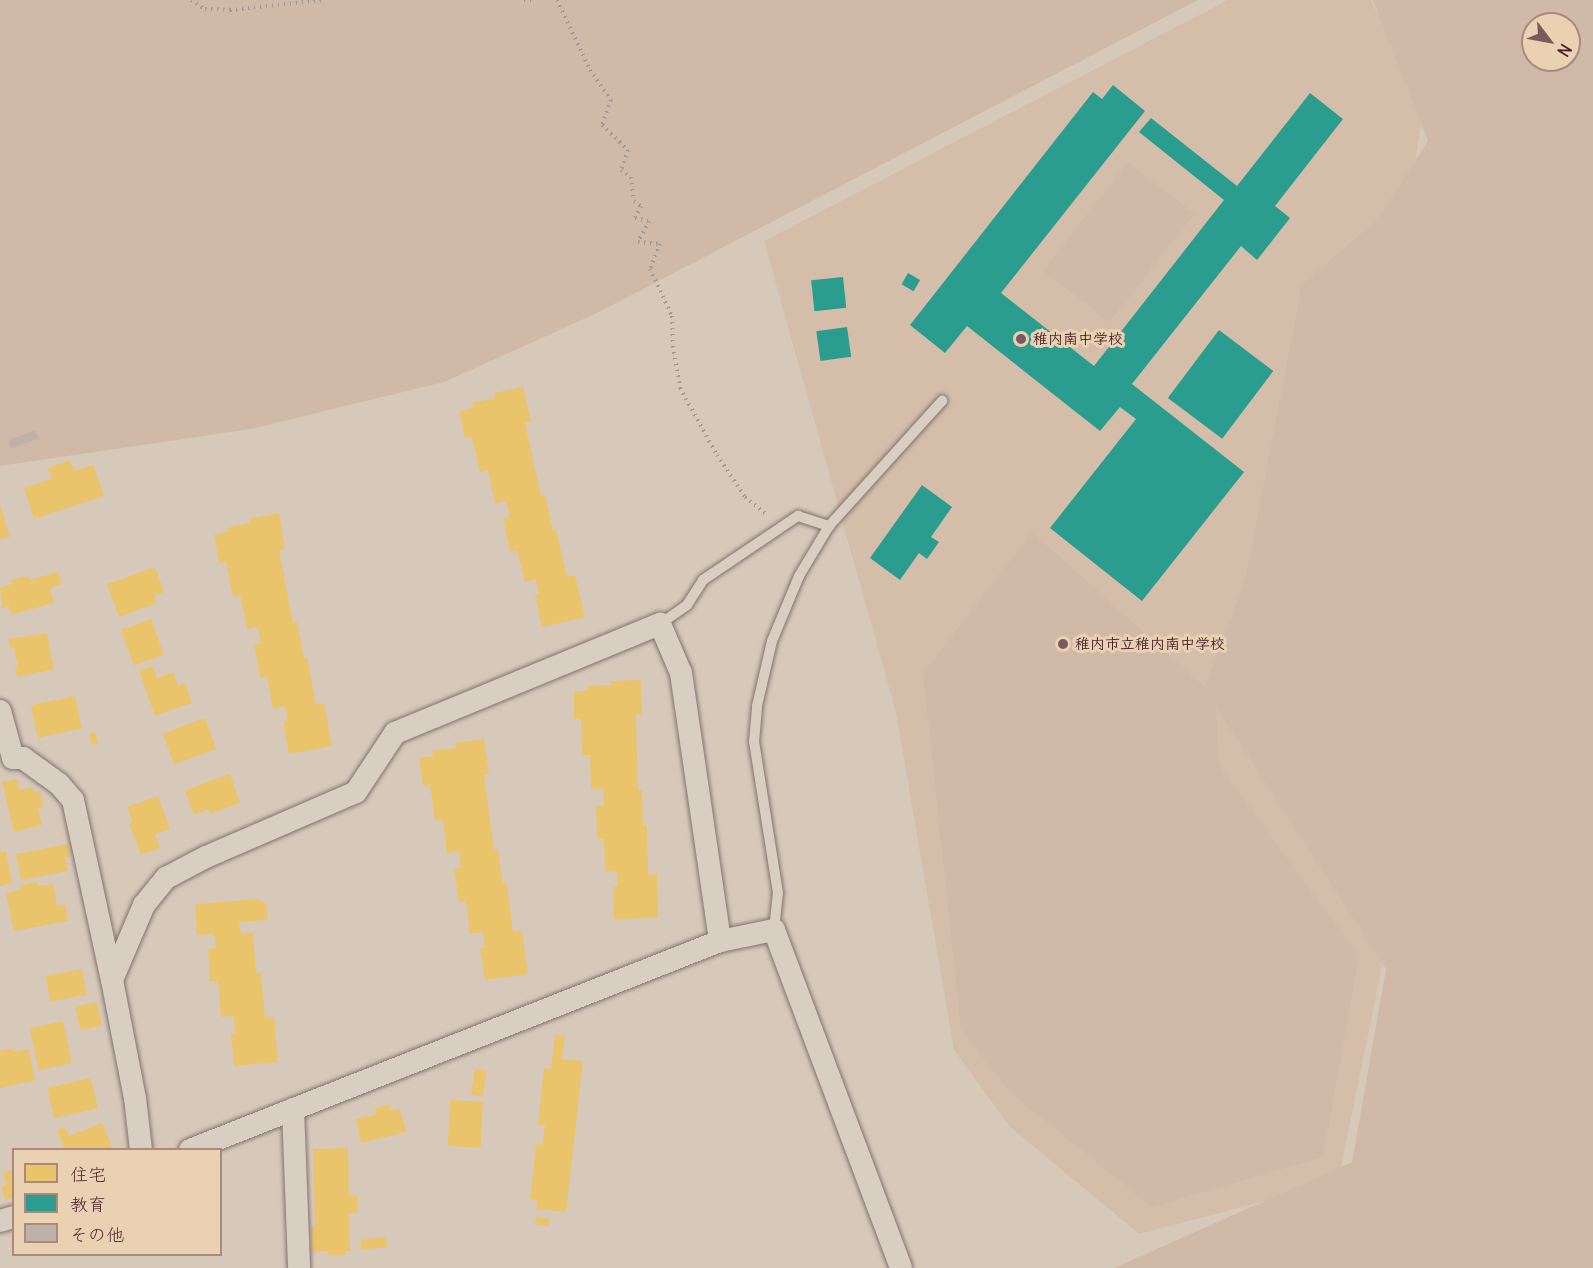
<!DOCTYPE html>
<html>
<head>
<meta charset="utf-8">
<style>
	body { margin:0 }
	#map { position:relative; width:1593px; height:1268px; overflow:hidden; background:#d7c9ba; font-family:Delius,"Klee One",sans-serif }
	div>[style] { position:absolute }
	.built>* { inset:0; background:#d4beaa }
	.green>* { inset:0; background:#d0baa7; transform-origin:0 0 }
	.homes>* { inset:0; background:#e9c46a; transform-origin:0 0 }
	.schools>* { inset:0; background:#2a9d8f; transform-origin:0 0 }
	.building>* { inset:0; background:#beb1a7; transform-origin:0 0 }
	.path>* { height:4px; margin-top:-2px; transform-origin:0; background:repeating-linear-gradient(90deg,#a49992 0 1.5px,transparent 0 6px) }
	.roads { filter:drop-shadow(0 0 2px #82736f) drop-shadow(0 0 2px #82736f) }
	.service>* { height:10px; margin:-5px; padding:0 5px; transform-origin:5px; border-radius:5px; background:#d8cec2 }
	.minor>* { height:22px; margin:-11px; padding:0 11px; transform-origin:11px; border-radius:11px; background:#d8cec2 }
	.dots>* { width:16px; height:16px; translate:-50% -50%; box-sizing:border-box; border:3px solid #ead1b2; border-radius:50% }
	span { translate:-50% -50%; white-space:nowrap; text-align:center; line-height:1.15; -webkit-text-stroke:6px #ead1b2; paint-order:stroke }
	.poi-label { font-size:15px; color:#4a1f2b; font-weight:700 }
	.left { translate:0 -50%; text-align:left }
	.legend { position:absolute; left:12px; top:1148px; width:210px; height:108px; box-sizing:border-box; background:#ead1b2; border:2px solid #aa8a7c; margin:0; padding:8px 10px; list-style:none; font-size:18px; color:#4a1f2b }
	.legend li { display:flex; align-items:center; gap:12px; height:30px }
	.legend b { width:30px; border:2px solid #aa8a7c }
	.north { position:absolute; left:1521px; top:12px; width:60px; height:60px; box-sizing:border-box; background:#ead1b2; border:2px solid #aa8a7c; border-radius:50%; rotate:122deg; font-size:16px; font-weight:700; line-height:24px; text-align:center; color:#4a1f2b }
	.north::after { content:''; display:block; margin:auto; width:21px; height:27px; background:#7b5a5d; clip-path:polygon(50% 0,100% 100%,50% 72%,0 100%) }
</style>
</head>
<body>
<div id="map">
	<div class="built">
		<div style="clip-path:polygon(1228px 0,1370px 0,1426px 93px,1403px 237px,1384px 957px,1338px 1182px,1139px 1234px,1010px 1127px,954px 1050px,896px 713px,764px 241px)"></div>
	</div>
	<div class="green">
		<div style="clip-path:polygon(0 0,1198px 0,595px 314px,444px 382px,251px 429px,0 466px)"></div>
		<div style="clip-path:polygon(evenodd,1373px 0,1593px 0,1593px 1268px,1114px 1268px,1352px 1162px,1386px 969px,1216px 707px,1219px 765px,1359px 956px,1323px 1157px,1152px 1207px,1010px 1093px,961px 1029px,923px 673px,1032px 532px,1205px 687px,1246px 576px,1302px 284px,1377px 220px,1428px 141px,1373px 0,1533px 24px,1569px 24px,1569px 60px,1533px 60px,1533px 24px)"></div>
		<div style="left:1128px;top:162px;width:84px;height:138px;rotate:38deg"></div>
	</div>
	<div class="homes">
		<div style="clip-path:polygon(523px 387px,531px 421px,525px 423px,541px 496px,545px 495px,553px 530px,556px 530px,567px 577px,575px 575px,585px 617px,542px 627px,535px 595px,539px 594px,536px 580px,525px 582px,517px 550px,510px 552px,503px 518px,510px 517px,506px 501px,495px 503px,488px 470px,480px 472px,472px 437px,465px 438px,459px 411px,473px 408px,472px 403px,495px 398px,494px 393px)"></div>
		<div style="clip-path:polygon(70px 460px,74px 471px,93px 465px,104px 496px,34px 519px,24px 488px,52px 479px,48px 468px)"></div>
		<div style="clip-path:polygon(0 505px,10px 537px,0 539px)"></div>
		<div style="clip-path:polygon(279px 513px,285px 548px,279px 550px,293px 623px,297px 622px,304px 658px,307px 657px,316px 705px,324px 703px,332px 746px,289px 754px,283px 722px,288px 721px,285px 706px,273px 709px,267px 676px,260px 678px,254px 644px,261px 643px,258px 627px,247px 629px,240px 595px,233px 597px,226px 562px,219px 563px,214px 535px,228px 532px,227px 528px,250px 523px,249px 519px)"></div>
		<div style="clip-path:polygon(155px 567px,164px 592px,154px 596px,157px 603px,119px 617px,107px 584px)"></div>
		<div style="clip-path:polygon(58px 572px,62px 584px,50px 588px,54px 603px,11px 615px,9px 606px,2px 608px,0 588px,12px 584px,11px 580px,28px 576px,29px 580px)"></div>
		<div style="left:151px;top:619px;width:38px;height:32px;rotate:70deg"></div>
		<div style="clip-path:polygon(47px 633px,54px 669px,17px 677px,15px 668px,18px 668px,14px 648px,11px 649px,8px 639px)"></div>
		<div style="clip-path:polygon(153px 666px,157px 678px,174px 672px,178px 686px,185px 683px,192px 703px,155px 716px,139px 671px)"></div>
		<div style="clip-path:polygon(641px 680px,642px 715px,636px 715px,638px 790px,642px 790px,643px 826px,647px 826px,648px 875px,657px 874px,658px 918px,614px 919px,613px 887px,618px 886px,617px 871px,605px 872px,604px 839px,597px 839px,596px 805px,604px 805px,603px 788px,591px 789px,590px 755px,582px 755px,581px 719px,574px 719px,574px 691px,587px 691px,587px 686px,611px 685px,611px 681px)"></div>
		<div style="left:75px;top:696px;width:33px;height:45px;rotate:78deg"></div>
		<div style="left:205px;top:718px;width:33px;height:45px;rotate:70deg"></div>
		<div style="left:95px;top:732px;width:12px;height:6px;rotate:76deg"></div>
		<div style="clip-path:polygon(484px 739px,489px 774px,484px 775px,494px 849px,498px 849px,503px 884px,507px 884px,513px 932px,522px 931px,528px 974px,485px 980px,480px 948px,485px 947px,483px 932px,470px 934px,466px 901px,459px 902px,454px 869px,461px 867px,459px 851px,447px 853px,443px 819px,435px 821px,430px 785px,423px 786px,419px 758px,433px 756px,432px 751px,456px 748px,455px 743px)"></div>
		<div style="clip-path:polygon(230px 774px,240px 803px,210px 814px,208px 809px,194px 815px,185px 790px)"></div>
		<div style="clip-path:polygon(17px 779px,19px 790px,33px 787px,34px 793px,40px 791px,44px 807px,38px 808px,42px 825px,14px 832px,2px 782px)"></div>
		<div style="clip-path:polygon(158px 796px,170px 829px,155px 834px,160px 848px,141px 855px,129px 824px,133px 822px,127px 807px)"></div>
		<div style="clip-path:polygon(68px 844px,70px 857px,65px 857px,68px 871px,21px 880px,16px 854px)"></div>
		<div style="clip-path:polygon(6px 851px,12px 883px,0 886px,0 852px)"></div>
		<div style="clip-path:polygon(38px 882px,39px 886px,53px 884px,57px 906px,65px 904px,68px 921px,14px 931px,6px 893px,21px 890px,20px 885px)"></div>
		<div style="clip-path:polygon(258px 899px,267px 905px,268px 920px,239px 922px,241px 934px,253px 933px,256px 973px,261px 973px,265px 1018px,274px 1017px,278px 1062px,234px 1066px,231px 1034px,235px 1033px,234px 1016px,221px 1017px,218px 981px,210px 981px,208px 949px,216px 948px,214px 934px,197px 935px,195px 904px)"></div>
		<div style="left:82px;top:969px;width:26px;height:37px;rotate:79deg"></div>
		<div style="left:97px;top:1002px;width:24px;height:22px;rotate:78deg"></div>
		<div style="left:63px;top:1021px;width:43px;height:34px;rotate:78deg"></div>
		<div style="clip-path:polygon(555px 1035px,565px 1036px,562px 1059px,583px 1061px,566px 1212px,536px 1209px,537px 1200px,530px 1199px,536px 1144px,542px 1145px,545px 1125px,538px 1125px,544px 1068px,551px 1069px)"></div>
		<div style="clip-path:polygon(13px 1048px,14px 1052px,29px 1049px,35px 1080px,0 1088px,0 1051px)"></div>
		<div style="left:475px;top:1069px;width:12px;height:26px;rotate:9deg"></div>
		<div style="left:91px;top:1078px;width:31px;height:45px;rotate:77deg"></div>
		<div style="left:450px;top:1100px;width:33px;height:46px;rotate:3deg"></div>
		<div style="clip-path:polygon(389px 1104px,391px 1111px,400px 1109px,406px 1132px,361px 1143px,356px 1119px,377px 1114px,375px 1108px)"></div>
		<div style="clip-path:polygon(102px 1123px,113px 1150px,65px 1150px,57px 1130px,65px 1127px,69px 1136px)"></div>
		<div style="clip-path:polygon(348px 1148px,349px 1196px,357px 1196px,358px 1213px,349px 1213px,350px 1251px,345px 1251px,345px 1255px,328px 1255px,328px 1251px,311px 1252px,311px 1227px,315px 1227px,313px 1149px)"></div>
		<div style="clip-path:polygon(14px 1169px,14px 1197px,6px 1200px,1px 1187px,7px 1184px,3px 1173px)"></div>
		<div style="left:536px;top:1217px;width:14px;height:7px;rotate:8deg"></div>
		<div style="left:386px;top:1237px;width:10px;height:26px;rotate:84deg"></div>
	</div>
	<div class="schools">
		<div style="clip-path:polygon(1113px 85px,1145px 111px,1001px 293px,1094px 366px,1224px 200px,1139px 132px,1151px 118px,1237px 186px,1310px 93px,1343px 119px,1275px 206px,1290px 218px,1257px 260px,1241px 246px,1132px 384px,1244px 472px,1142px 601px,1050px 528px,1136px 419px,1120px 407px,1100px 431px,967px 326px,945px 353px,910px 325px,1093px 92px,1102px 99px)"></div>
		<div style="left:908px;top:273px;width:14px;height:13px;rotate:30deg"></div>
		<div style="left:843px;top:277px;width:31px;height:32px;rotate:84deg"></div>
		<div style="left:847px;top:327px;width:30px;height:31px;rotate:82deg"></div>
		<div style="left:1219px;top:330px;width:68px;height:85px;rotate:37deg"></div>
		<div style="clip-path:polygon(922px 485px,952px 507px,931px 537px,939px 542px,927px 559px,919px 553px,900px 580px,870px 558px)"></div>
	</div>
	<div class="building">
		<div style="left:35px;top:430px;width:9px;height:29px;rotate:69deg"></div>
	</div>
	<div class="path">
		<div style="left:191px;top:0;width:17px;rotate:33deg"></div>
		<div style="left:205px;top:9px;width:25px;rotate:2deg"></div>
		<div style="left:230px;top:10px;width:94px;rotate:-6.1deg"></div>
		<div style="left:524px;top:0;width:9px"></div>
		<div style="left:557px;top:0;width:77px;rotate:64.8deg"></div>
		<div style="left:590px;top:70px;width:37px;rotate:55deg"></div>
		<div style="left:611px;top:100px;width:27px;rotate:110deg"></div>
		<div style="left:602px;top:125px;width:36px;rotate:44deg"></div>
		<div style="left:628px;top:150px;width:21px;rotate:109deg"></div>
		<div style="left:621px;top:170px;width:12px;rotate:35deg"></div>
		<div style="left:631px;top:177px;width:24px;rotate:83deg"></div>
		<div style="left:634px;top:201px;width:9px;rotate:36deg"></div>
		<div style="left:641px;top:206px;width:13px;rotate:117deg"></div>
		<div style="left:635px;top:218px;width:14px;rotate:12deg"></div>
		<div style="left:649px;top:221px;width:24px;rotate:118deg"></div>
		<div style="left:638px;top:242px;width:22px;rotate:5deg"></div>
		<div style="left:660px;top:244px;width:27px;rotate:112deg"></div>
		<div style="left:650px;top:269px;width:52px;rotate:64.9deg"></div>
		<div style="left:672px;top:316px;width:30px;rotate:88deg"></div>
		<div style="left:673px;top:346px;width:43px;rotate:80.5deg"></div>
		<div style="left:680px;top:388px;width:77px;rotate:61.1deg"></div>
		<div style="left:717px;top:455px;width:50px;rotate:56.3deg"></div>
		<div style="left:745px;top:497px;width:28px;rotate:39deg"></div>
	</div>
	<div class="roads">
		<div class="service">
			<div style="left:660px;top:624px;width:33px;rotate:-35deg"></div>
			<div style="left:687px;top:605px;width:30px;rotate:-57deg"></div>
			<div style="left:703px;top:580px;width:115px;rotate:-34deg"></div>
			<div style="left:798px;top:516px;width:33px;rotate:18deg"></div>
			<div style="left:774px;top:930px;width:37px;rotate:-84deg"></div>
			<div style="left:778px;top:893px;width:153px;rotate:-99deg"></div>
			<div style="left:754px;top:742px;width:36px;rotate:-85deg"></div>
			<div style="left:757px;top:706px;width:67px;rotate:-77deg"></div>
			<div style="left:772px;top:641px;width:70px;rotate:-67.4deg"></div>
			<div style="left:799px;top:576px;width:58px;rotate:-59deg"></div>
			<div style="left:829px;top:526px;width:169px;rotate:-47.9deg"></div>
		</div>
		<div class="minor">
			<div style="left:0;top:711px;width:49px;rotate:74.5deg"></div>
			<div style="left:13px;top:758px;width:10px"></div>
			<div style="left:23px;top:758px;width:44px;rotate:35.8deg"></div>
			<div style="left:59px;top:784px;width:21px;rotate:49deg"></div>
			<div style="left:73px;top:800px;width:184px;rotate:77.8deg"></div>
			<div style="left:112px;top:980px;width:120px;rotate:79deg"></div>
			<div style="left:135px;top:1098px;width:52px;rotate:83.4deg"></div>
			<div style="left:112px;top:980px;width:82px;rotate:-66.9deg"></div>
			<div style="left:144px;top:905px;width:35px;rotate:-51deg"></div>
			<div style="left:166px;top:878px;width:45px;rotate:-27.7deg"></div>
			<div style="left:206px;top:857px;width:163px;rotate:-23.4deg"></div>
			<div style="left:356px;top:792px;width:71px;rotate:-56.5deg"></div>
			<div style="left:395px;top:733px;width:287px;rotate:-22.4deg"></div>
			<div style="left:660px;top:624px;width:53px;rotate:66.8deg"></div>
			<div style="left:681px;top:673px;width:271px;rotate:81.7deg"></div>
			<div style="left:293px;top:1109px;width:159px;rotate:87.8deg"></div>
			<div style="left:190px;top:1150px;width:570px;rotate:-21.52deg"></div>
			<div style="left:720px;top:941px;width:55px;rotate:-11.5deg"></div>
			<div style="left:774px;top:930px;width:361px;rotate:69.4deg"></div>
			<div style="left:0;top:1221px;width:15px;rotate:-16deg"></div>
		</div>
	</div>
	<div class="dots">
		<div style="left:1021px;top:339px;background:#7b5a5d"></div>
		<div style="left:1063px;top:644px;background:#7b5a5d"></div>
	</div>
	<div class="poi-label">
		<span class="left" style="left:1033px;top:339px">稚内南中学校</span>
		<span class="left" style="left:1075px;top:644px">稚内市立稚内南中学校</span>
	</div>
	<ul class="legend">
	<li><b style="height:16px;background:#e9c46a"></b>住宅</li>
	<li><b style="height:16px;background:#2a9d8f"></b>教育</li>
	<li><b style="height:16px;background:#beb1a7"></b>その他</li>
	</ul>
	<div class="north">N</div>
</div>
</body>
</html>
